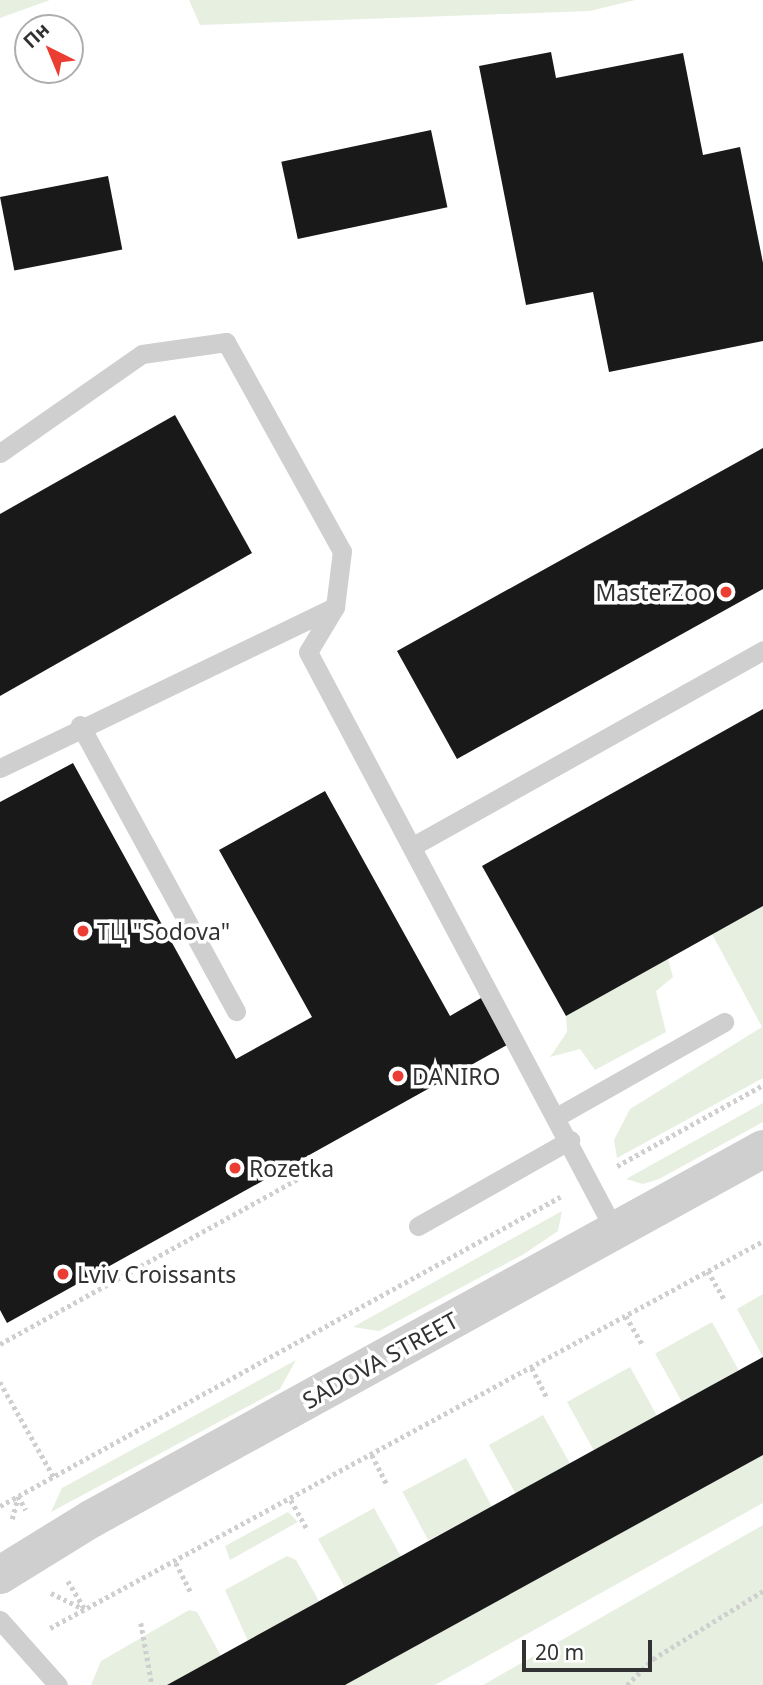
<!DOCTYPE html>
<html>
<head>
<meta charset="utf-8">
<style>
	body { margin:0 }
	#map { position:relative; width:763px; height:1685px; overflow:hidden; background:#fff; font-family:"Noto Sans",sans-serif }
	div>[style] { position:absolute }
	.green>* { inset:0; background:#e7efe1; transform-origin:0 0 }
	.building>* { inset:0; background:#191919; transform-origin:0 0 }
	.path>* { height:4.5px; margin-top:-2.25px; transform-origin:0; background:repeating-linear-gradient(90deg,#cfcfcf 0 3.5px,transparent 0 7px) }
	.service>* { height:19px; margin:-9.5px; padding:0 9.5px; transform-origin:9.5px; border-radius:9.5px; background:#cfcfcf }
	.tertiary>* { height:38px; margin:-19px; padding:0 19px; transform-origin:19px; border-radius:19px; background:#cfcfcf }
	.dots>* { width:19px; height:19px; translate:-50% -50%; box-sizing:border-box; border:4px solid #fff; border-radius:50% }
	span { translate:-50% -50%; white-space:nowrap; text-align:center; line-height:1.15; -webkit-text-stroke:7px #fff; paint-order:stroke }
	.poi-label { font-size:23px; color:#323232 }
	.right { translate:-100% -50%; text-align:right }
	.left { translate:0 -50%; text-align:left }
	.street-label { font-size:23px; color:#323232 }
	.north { position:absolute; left:14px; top:14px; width:70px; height:70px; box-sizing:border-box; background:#fff; border:2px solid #adadad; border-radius:50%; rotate:317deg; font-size:19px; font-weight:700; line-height:28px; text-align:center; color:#323232 }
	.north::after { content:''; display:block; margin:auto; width:24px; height:32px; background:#ec3d32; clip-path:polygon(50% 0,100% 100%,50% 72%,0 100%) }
	.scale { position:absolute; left:522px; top:1640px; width:130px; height:32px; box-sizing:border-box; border:4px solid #323232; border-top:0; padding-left:9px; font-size:21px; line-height:24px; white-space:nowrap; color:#323232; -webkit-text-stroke:5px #fff; paint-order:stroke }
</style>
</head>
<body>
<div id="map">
	<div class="green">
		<div style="clip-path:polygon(0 0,50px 0,0 18px)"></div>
		<div style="clip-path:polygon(189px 0,635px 0,590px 11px,200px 25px)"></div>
		<div style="clip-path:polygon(763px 906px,763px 1078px,617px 1158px,614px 1140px,630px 1109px,762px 1027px,712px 934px)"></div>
		<div style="clip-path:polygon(668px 959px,673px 977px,656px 991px,666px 1032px,595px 1070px,580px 1049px,550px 1057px,567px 1032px,566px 1016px)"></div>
		<div style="clip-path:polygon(763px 1103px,763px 1122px,659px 1179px,643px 1184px,626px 1179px)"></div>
		<div style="clip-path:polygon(562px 1211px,558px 1231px,524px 1254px,379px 1331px,353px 1327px)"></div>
		<div style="clip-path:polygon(763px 1294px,763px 1357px,737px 1309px)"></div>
		<div style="left:712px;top:1322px;width:55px;height:65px;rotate:61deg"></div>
		<div style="clip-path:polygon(296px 1360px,280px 1389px,51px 1512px,62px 1488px)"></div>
		<div style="left:630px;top:1367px;width:56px;height:72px;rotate:61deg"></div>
		<div style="left:543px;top:1415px;width:56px;height:62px;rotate:61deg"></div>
		<div style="clip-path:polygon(763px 1455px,763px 1503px,435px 1685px,345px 1685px)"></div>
		<div style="left:466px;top:1458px;width:55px;height:72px;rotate:62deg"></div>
		<div style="left:374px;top:1508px;width:56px;height:64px;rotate:61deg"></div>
		<div style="clip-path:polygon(288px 1512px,298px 1522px,230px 1560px,225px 1546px)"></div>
		<div style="clip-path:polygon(763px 1525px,763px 1685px,483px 1685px)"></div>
		<div style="clip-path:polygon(287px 1556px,296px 1560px,319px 1601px,248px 1641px,225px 1590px)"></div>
		<div style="clip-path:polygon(189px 1610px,197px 1612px,221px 1656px,167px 1685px,91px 1685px,101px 1661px)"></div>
	</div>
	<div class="building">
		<div style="clip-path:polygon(551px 52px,556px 78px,683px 53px,703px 155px,740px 147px,763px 263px,763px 341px,609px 372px,593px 292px,526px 305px,479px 66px)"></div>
		<div style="left:431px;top:130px;width:79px;height:153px;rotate:78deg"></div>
		<div style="left:108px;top:176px;width:75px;height:110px;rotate:79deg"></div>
		<div style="clip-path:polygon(175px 415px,252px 553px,0 696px,0 514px)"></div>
		<div style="clip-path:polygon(763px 448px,763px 589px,457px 759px,397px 651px)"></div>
		<div style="clip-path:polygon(763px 709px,763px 906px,566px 1016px,482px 866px)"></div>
		<div style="clip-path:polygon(73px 763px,236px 1059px,312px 1017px,219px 850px,325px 791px,450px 1016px,481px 998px,507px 1045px,7px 1323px,0 1310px,0 802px)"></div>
		<div style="clip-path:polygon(763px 1357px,763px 1455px,345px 1685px,167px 1685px)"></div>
	</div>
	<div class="path">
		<div style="left:617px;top:1166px;width:167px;rotate:-29deg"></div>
		<div style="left:708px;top:1271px;width:34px;rotate:60deg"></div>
		<div style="left:626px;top:1316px;width:34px;rotate:60deg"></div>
		<div style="left:0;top:1344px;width:343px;rotate:-29deg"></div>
		<div style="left:532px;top:1368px;width:35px;rotate:63deg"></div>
		<div style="left:0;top:1382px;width:109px;rotate:60.4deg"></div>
		<div style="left:372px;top:1455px;width:35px;rotate:63deg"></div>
		<div style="left:18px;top:1496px;width:16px;rotate:60deg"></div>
		<div style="left:291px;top:1500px;width:35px;rotate:61deg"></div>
		<div style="left:0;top:1506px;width:640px;rotate:-28.89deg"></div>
		<div style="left:12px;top:1519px;width:23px;rotate:-75deg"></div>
		<div style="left:176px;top:1563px;width:35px;rotate:63deg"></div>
		<div style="left:68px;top:1581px;width:35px;rotate:59deg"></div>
		<div style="left:51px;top:1593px;width:37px;rotate:26deg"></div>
		<div style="left:141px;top:1623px;width:63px;rotate:79.9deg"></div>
		<div style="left:50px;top:1628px;width:811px;rotate:-28.49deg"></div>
		<div style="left:627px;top:1685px;width:37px;rotate:-45deg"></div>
		<div style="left:653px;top:1659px;width:129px;rotate:-31.7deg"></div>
	</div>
	<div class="service">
		<div style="left:0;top:453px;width:173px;rotate:-34.9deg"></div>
		<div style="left:142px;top:354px;width:85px;rotate:-8.1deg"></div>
		<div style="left:226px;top:342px;width:239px;rotate:61deg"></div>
		<div style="left:342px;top:551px;width:56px;rotate:97.1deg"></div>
		<div style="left:335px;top:607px;width:52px;rotate:121deg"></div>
		<div style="left:308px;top:652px;width:655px;rotate:62.07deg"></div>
		<div style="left:80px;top:725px;width:326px;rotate:61.4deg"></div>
		<div style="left:0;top:768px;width:372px;rotate:-25.7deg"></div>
		<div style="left:413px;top:846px;width:401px;rotate:-29.2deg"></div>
		<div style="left:558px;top:1116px;width:191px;rotate:-29.5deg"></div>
		<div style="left:418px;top:1226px;width:175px;rotate:-29.5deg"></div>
		<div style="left:0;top:1620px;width:87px;rotate:48.3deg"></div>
	</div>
	<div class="tertiary">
		<div style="left:0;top:1575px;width:107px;rotate:-31.6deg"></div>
		<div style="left:91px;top:1519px;width:767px;rotate:-28.84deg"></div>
	</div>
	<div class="dots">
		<div style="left:726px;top:592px;background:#ec3d32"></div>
		<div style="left:83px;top:931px;background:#ec3d32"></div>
		<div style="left:398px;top:1076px;background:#ec3d32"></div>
		<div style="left:235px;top:1168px;background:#ec3d32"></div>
		<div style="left:63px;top:1274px;background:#ec3d32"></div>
	</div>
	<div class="poi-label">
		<span class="right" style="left:712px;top:592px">MasterZoo</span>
		<span class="left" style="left:97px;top:931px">ТЦ "Sodova"</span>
		<span class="left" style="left:412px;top:1076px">DANIRO</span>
		<span class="left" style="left:249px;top:1168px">Rozetka</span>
		<span class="left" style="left:77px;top:1274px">Lviv Croissants</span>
	</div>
	<div class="street-label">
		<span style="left:380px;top:1360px;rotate:-29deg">SADOVA STREET</span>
	</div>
	<div class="north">Пн</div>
	<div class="scale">20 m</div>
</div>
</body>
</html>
